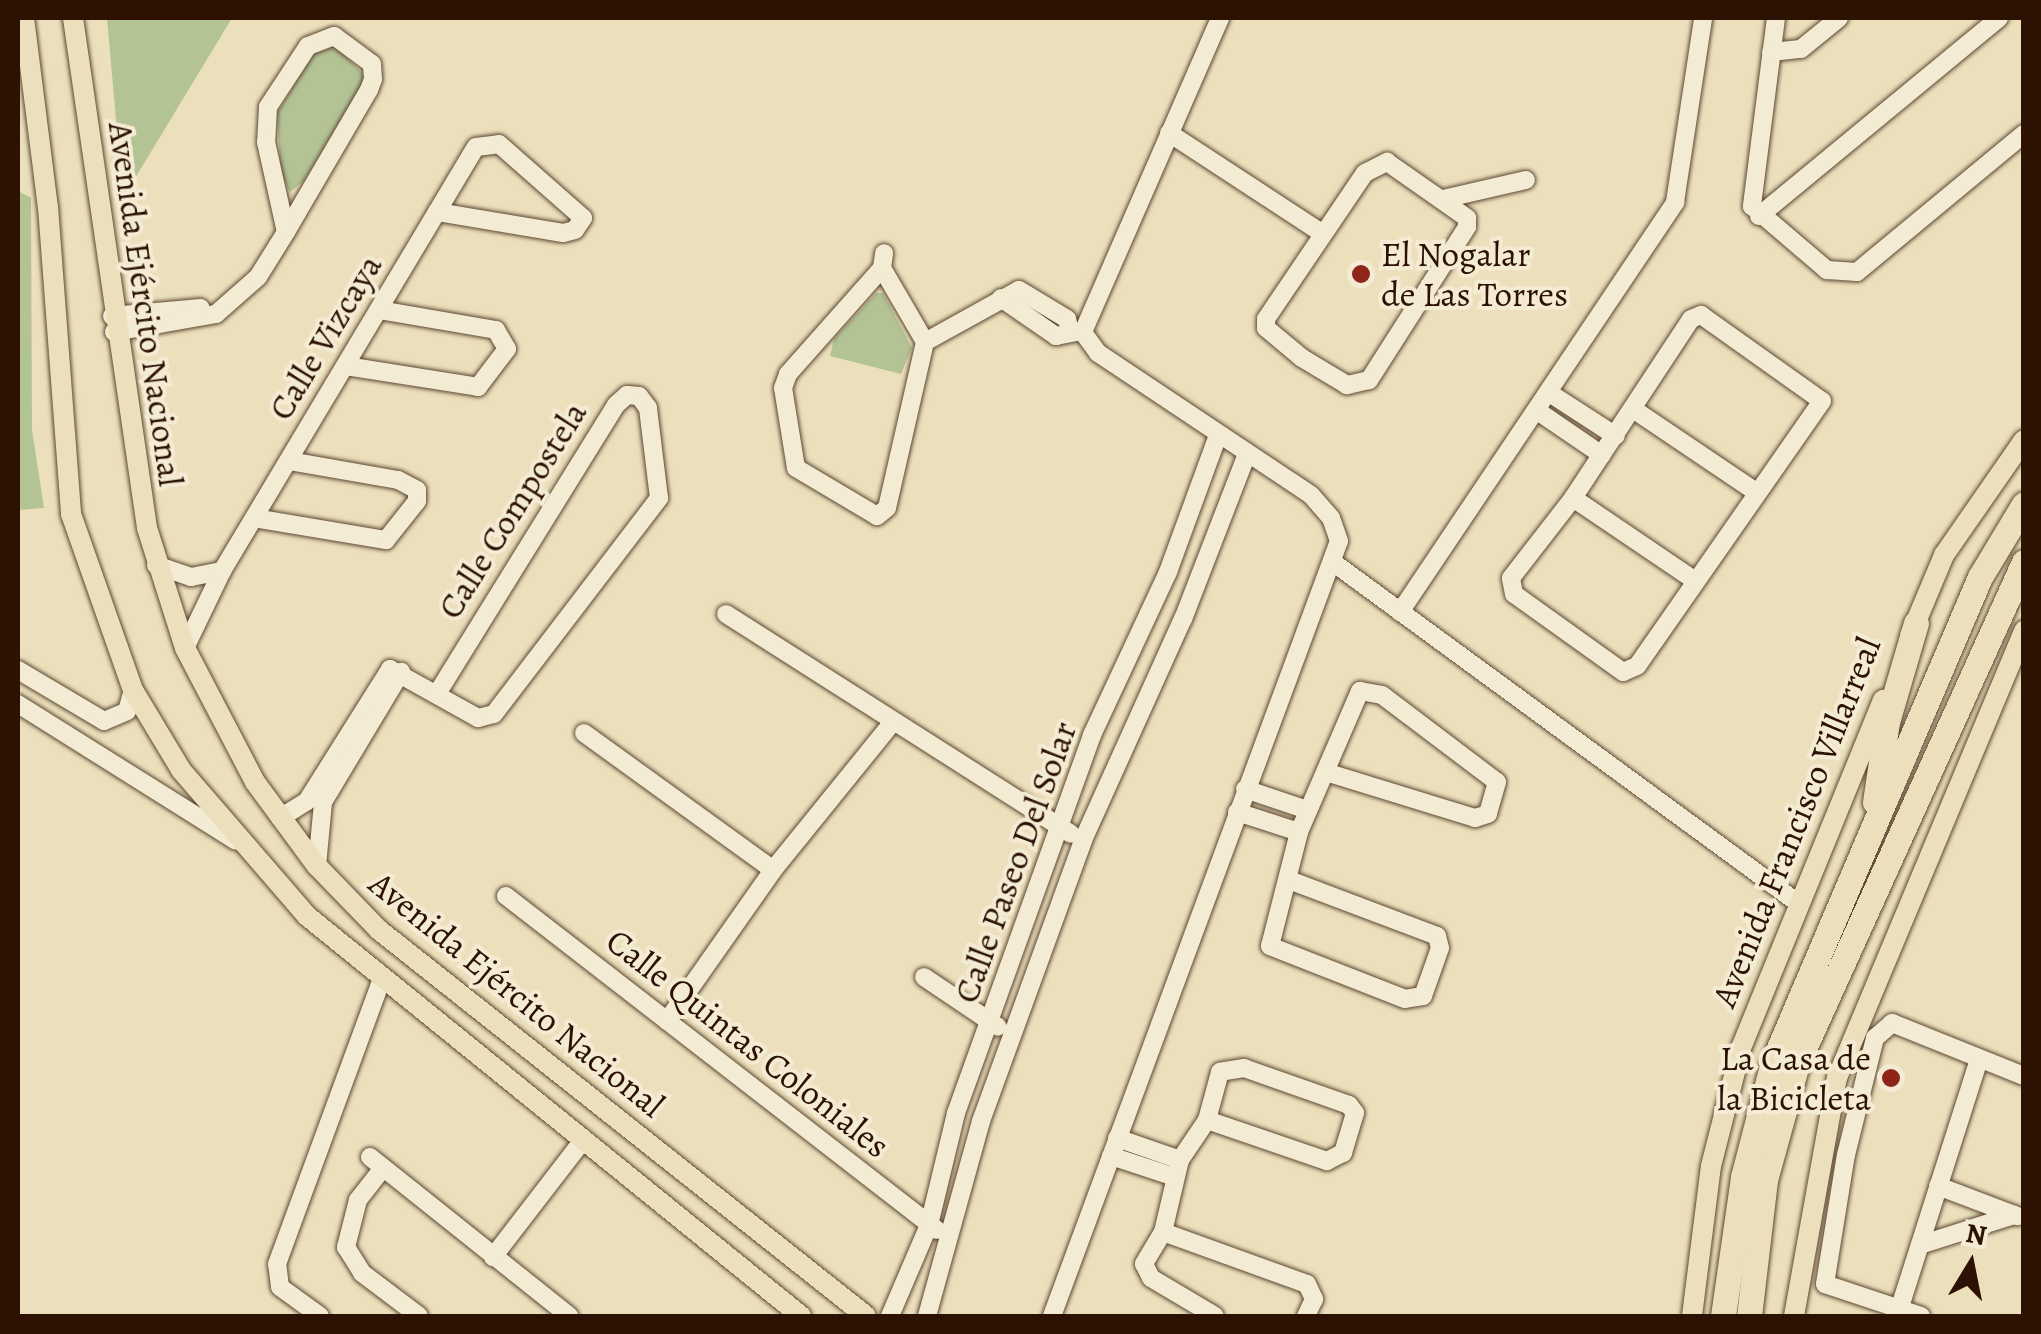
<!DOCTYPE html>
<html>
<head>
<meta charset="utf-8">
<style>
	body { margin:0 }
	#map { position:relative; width:2041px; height:1334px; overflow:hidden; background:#ece0bc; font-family:Alegreya,serif }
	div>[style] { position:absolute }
	.green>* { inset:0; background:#b3c394 }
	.roads { filter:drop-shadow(0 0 2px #5d4632) drop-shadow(0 0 2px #5d4632) }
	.minor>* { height:18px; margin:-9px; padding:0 9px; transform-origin:9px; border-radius:9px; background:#f3ebd3 }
	.major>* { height:20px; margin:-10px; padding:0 10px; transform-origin:10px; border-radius:10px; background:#ece0bc }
	.highway>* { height:25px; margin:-12.5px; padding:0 12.5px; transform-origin:12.5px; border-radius:12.5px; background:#ece0bc }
	.dots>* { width:28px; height:28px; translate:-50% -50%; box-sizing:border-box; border:5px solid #f3ebd3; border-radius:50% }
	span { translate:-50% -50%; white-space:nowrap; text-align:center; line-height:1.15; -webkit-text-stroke:8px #f3ebd3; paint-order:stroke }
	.poi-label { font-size:35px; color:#2d1204 }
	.left { translate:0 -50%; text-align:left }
	.right { translate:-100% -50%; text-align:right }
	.street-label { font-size:35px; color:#2d1204 }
	.frame { position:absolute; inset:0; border:20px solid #2d1204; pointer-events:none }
	.north { position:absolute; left:1921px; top:1214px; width:100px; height:100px; -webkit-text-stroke:8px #f3ebd3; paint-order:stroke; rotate:10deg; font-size:28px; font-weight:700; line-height:40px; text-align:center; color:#2d1204 }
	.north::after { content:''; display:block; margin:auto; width:35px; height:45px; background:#2d1204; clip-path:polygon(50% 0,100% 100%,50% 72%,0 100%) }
</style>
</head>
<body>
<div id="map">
	<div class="green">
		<div style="clip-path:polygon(107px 18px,232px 18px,123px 198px)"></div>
		<div style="clip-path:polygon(330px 42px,367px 77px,304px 181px,290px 192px,281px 175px,277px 113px,319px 45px)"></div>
		<div style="clip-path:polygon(18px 191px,31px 198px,32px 430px,44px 508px,18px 510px)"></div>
		<div style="clip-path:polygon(876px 293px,883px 293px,912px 348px,901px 374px,830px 356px,834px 339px)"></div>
	</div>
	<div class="roads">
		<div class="minor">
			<div style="left:1776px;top:18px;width:190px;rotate:97.3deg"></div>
			<div style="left:1752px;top:206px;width:99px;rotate:40.5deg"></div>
			<div style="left:1827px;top:270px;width:30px;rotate:4deg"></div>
			<div style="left:1857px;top:272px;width:217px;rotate:-39.6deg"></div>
			<div style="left:1771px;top:52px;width:30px;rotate:-6deg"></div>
			<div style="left:1801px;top:49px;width:49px;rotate:-39.2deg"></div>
			<div style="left:1169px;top:133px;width:183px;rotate:33.2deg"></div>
			<div style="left:1387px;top:162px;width:98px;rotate:35deg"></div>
			<div style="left:1467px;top:218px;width:9px;rotate:90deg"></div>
			<div style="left:1467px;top:227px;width:182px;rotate:122.6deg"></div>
			<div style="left:1369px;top:380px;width:23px;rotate:167deg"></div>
			<div style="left:1347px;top:385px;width:52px;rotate:-149deg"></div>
			<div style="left:1302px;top:358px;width:47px;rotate:-140.2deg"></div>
			<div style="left:1266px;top:328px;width:9px;rotate:-90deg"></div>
			<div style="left:1266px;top:319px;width:176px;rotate:-55.9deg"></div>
			<div style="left:1365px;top:173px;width:25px;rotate:-27deg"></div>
			<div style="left:1443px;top:199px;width:85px;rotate:-12.9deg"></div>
			<div style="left:1759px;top:216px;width:311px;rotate:-39.5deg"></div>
			<div style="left:882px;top:268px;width:86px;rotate:59.8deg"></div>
			<div style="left:925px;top:342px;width:170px;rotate:102.9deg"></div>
			<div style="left:887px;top:508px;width:13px;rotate:141deg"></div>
			<div style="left:877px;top:516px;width:94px;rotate:-149.3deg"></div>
			<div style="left:796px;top:468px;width:81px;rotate:-99.2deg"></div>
			<div style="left:783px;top:388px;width:15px;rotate:-70deg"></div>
			<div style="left:788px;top:374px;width:142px;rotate:-48.4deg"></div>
			<div style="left:882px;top:268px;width:15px;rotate:-82deg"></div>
			<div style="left:1001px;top:298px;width:67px;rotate:34.6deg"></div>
			<div style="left:1056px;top:336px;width:21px;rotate:-11deg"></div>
			<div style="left:1701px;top:315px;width:148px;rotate:35.4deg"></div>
			<div style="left:1822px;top:401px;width:323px;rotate:124.9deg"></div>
			<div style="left:1637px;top:666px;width:15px;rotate:157deg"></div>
			<div style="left:1623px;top:672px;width:134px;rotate:-144.4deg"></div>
			<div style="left:1514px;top:594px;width:16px;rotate:-101deg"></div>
			<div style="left:1511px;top:578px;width:101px;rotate:-52.2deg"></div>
			<div style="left:1573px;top:498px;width:214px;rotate:-56.6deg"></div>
			<div style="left:1691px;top:319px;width:11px;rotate:-22deg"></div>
			<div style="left:112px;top:316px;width:89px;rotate:-5.1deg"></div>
			<div style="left:114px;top:332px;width:104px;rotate:-10deg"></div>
			<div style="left:216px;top:314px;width:56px;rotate:-41.4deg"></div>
			<div style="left:258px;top:277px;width:53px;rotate:-58.1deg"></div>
			<div style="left:286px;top:232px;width:22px;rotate:-60deg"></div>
			<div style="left:297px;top:213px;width:143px;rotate:-59.7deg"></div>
			<div style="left:369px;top:90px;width:12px;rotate:-70deg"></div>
			<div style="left:373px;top:79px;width:15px;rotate:-94deg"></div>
			<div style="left:372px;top:64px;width:47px;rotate:-143.6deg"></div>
			<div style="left:334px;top:36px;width:28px;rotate:159deg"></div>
			<div style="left:308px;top:46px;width:73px;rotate:123.3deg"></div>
			<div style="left:268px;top:107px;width:35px;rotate:93deg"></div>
			<div style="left:266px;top:142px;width:92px;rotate:77.5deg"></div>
			<div style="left:1083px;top:332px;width:343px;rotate:-66.4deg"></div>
			<div style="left:925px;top:342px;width:107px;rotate:-29deg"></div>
			<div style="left:1019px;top:290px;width:56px;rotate:31.1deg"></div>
			<div style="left:1067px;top:319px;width:12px;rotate:76deg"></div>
			<div style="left:346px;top:366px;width:134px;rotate:9deg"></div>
			<div style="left:478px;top:387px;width:48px;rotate:-52.7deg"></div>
			<div style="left:507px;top:349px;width:22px;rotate:-120deg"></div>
			<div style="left:496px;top:330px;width:119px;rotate:-170.3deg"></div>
			<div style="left:1551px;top:394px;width:77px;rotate:32.9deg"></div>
			<div style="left:1633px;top:409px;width:148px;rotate:34deg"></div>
			<div style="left:1539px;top:412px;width:76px;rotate:34.3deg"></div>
			<div style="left:1573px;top:498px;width:146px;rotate:34.1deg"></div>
			<div style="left:254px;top:518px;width:134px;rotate:9.5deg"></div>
			<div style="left:386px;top:540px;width:50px;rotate:-51.5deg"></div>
			<div style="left:417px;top:501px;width:11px;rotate:-90deg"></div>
			<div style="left:417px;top:490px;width:21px;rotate:-152deg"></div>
			<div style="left:398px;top:480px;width:111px;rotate:-170.1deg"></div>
			<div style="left:1334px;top:563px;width:575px;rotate:36.23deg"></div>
			<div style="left:156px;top:565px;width:37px;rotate:19deg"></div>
			<div style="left:191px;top:577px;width:32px;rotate:-11deg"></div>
			<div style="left:1400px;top:612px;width:494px;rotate:-56.1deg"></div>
			<div style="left:1675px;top:202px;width:186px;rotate:-81.3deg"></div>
			<div style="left:726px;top:614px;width:409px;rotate:32.5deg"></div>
			<div style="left:185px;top:648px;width:85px;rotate:-64.3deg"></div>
			<div style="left:222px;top:571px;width:494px;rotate:-59.1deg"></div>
			<div style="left:476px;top:147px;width:23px;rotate:-7deg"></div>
			<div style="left:499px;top:144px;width:112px;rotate:41.4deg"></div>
			<div style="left:583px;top:218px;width:14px;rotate:124deg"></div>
			<div style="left:575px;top:230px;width:12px;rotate:166deg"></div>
			<div style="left:563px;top:233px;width:128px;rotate:-170.5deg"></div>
			<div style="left:18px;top:670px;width:100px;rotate:30.7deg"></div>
			<div style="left:104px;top:721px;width:25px;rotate:-23deg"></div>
			<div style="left:127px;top:711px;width:22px;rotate:-74deg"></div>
			<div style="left:18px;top:704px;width:257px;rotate:32.1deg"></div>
			<div style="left:584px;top:733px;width:233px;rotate:35.9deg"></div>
			<div style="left:1245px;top:789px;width:65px;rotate:18.7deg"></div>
			<div style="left:1237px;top:812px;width:65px;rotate:17.9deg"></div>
			<div style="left:280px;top:818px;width:32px;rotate:-32deg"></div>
			<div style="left:307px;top:801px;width:156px;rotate:-57.8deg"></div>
			<div style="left:390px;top:669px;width:101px;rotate:29.1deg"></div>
			<div style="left:478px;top:718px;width:16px;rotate:-14deg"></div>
			<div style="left:494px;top:714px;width:272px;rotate:-52.6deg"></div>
			<div style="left:659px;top:498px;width:91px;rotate:-97deg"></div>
			<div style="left:648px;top:408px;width:15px;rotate:-127deg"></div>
			<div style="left:639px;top:396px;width:12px;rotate:-175deg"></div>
			<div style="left:627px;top:395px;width:15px;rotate:138deg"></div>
			<div style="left:616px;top:405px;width:340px;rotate:121.8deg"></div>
			<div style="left:317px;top:866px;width:64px;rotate:-84.6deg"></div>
			<div style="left:323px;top:802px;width:152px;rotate:-59deg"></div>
			<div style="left:1289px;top:880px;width:158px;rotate:20.7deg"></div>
			<div style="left:1437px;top:936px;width:12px;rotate:76deg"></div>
			<div style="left:1440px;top:948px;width:51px;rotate:109.5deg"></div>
			<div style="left:1423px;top:996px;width:18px;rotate:171deg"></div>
			<div style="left:1405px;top:999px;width:145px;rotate:-158.6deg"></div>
			<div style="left:1270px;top:946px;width:118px;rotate:-75.7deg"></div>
			<div style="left:1299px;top:832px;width:154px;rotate:-66.6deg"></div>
			<div style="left:1360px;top:691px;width:22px;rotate:10deg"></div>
			<div style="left:1382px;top:695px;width:144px;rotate:37.1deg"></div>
			<div style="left:1497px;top:782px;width:33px;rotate:106deg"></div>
			<div style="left:1488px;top:814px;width:14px;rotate:163deg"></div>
			<div style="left:1475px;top:818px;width:153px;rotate:-162.9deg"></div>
			<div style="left:506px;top:896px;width:545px;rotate:37.77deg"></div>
			<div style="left:924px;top:977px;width:89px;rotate:34deg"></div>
			<div style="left:667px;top:1021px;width:184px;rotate:-54.9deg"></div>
			<div style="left:773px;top:870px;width:189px;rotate:-51deg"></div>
			<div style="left:1207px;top:1120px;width:127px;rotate:18.9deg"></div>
			<div style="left:1327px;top:1161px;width:18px;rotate:-27deg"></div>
			<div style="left:1343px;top:1153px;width:42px;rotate:-73.3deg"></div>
			<div style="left:1355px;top:1113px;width:10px;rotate:-127deg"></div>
			<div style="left:1349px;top:1105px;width:111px;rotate:-160.6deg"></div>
			<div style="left:1244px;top:1068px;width:24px;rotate:171deg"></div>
			<div style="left:1220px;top:1072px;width:50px;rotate:105.2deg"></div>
			<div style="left:1207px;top:1120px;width:48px;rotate:124deg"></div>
			<div style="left:1180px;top:1160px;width:74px;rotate:103.3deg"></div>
			<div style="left:1163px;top:1232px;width:37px;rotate:121deg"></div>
			<div style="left:1144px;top:1264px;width:16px;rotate:63deg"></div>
			<div style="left:1151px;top:1278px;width:74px;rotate:30.7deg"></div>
			<div style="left:1117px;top:1138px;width:67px;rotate:19.2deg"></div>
			<div style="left:1111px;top:1156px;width:67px;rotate:18.2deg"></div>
			<div style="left:370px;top:1157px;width:255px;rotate:38.6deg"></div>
			<div style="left:383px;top:1168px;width:41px;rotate:128deg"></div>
			<div style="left:358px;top:1200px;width:49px;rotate:104.3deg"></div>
			<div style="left:346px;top:1247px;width:31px;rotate:58deg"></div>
			<div style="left:362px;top:1273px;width:71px;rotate:37deg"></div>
			<div style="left:1938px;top:1186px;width:85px;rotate:20.8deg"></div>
			<div style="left:1163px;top:1232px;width:153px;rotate:19.9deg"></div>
			<div style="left:1307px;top:1284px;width:17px;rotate:65deg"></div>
			<div style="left:1314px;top:1299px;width:19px;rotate:115deg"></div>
			<div style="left:1920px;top:1245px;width:99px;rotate:-17.7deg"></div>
			<div style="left:493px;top:1257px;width:149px;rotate:-52.4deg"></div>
			<div style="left:1899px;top:1310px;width:263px;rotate:-72.3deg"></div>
			<div style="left:320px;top:1316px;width:49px;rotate:-144.1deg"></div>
			<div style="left:280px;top:1287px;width:23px;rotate:-97deg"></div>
			<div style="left:277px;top:1264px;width:304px;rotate:-69.8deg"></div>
			<div style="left:890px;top:1316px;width:99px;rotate:-66.8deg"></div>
			<div style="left:929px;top:1225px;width:115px;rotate:-76.4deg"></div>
			<div style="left:956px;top:1113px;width:402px;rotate:-70.2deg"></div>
			<div style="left:1092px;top:735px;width:180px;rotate:-65deg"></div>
			<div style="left:1168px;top:572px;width:146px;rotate:-69.9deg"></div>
			<div style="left:927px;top:1316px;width:202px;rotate:-74.5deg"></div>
			<div style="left:981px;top:1121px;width:299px;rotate:-70deg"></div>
			<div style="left:1083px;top:840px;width:243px;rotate:-65.7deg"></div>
			<div style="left:1183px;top:619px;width:177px;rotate:-68.8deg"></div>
			<div style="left:1052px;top:1316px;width:826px;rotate:-69.68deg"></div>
			<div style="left:1339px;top:541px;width:24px;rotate:-109deg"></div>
			<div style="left:1331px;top:518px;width:30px;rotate:-131deg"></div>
			<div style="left:1311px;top:495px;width:256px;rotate:-146.3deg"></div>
			<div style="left:1098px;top:353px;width:26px;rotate:-126deg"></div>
			<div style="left:1921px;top:1316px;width:101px;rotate:-161.6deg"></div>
			<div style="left:1825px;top:1284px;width:131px;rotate:-80.8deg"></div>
			<div style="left:1846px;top:1155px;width:121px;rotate:-76.1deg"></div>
			<div style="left:1875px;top:1038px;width:23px;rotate:-41deg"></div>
			<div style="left:1892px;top:1023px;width:142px;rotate:21.9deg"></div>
		</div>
		<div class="major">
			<div style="left:24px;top:18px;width:191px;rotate:82.8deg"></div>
			<div style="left:48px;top:207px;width:308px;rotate:85.7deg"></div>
			<div style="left:71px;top:514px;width:187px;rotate:70.6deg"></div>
			<div style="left:133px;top:690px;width:93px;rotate:59deg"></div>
			<div style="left:181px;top:770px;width:193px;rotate:49.2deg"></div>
			<div style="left:307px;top:916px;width:636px;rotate:39deg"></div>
			<div style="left:73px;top:18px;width:515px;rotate:81.74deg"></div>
			<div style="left:147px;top:528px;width:126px;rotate:72.4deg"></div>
			<div style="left:185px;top:648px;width:151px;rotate:62.4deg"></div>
			<div style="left:255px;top:782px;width:104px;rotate:53.6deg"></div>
			<div style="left:317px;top:866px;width:89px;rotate:45.9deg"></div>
			<div style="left:379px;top:930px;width:621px;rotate:38.4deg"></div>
			<div style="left:1910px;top:636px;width:88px;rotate:-67.2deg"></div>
			<div style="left:1944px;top:555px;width:140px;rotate:-55.2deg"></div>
			<div style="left:1692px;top:1316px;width:151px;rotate:-82.8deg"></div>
			<div style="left:1711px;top:1166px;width:122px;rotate:-75.7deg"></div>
			<div style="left:1741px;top:1048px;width:376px;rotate:-67.8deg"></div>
			<div style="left:1794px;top:1316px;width:242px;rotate:-79.8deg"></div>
			<div style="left:1837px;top:1078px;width:485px;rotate:-67.3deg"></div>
		</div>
		<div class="highway">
			<div style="left:1875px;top:802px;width:81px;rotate:-81.5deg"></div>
			<div style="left:1887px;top:722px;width:103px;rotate:-73.7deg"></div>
			<div style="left:1723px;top:1316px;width:140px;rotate:-81.8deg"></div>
			<div style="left:1743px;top:1177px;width:119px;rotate:-75.4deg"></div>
			<div style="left:1773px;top:1062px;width:527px;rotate:-66.89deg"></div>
			<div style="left:1980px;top:577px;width:85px;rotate:-58.9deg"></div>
			<div style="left:1749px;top:1316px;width:137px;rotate:-83.3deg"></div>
			<div style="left:1765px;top:1180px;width:120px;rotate:-74.6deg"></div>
			<div style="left:1797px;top:1064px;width:551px;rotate:-65.67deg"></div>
		</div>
	</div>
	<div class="dots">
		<div style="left:1361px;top:274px;background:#8f2418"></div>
		<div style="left:1891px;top:1078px;background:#8f2418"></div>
	</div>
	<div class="poi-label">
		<span class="left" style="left:1381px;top:274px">El Nogalar<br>de Las Torres</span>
		<span class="right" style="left:1871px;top:1078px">La Casa de<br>la Bicicleta</span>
	</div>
	<div class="street-label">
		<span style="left:146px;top:304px;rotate:82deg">Avenida Ejército Nacional</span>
		<span style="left:325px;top:337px;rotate:-59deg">Calle Vizcaya</span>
		<span style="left:512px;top:510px;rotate:-58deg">Calle Compostela</span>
		<span style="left:1796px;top:822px;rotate:-68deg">Avenida Francisco Villarreal</span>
		<span style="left:1015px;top:862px;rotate:-70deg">Calle Paseo Del Solar</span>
		<span style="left:517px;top:994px;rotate:39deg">Avenida Ejército Nacional</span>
		<span style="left:748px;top:1043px;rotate:38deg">Calle Quintas Coloniales</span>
	</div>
	<div class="frame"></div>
	<div class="north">N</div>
</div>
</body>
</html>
